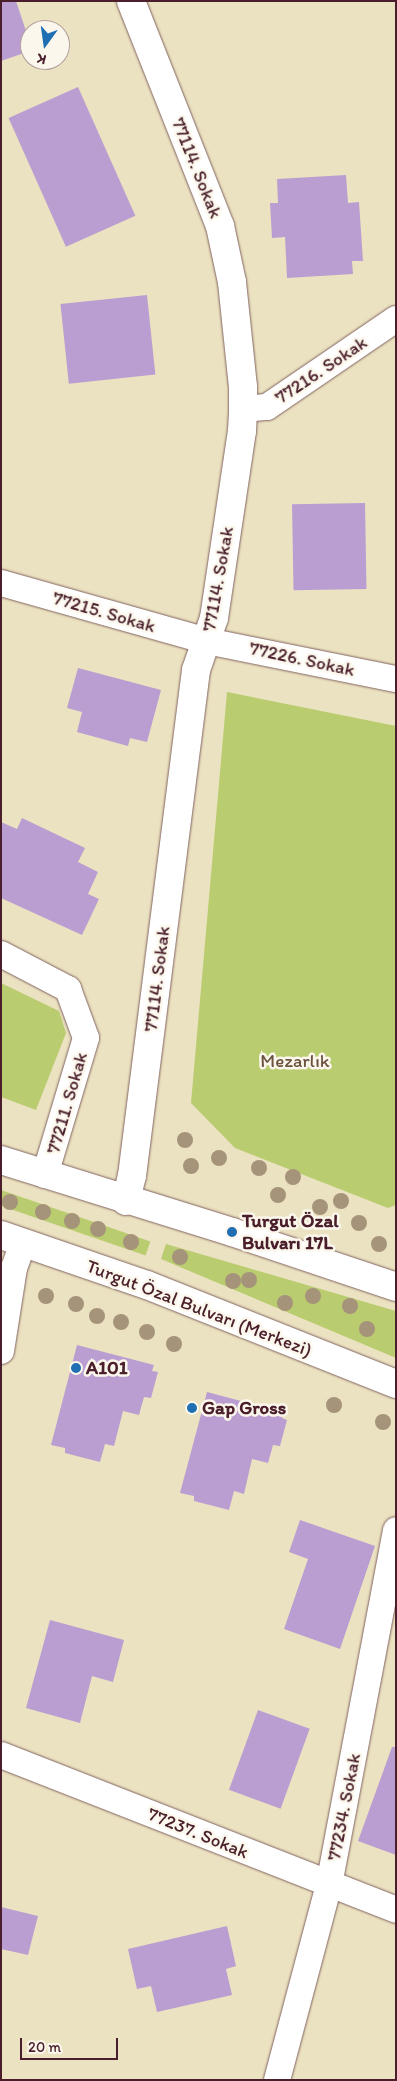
<!DOCTYPE html>
<html>
<head>
<meta charset="utf-8">
<style>
	body { margin:0 }
	#map { position:relative; width:397px; height:2081px; overflow:hidden; background:#ebe2c1; font-family:Itim,sans-serif }
	div>[style] { position:absolute }
	.green>* { inset:0; background:#bacc70; transform-origin:0 0 }
	.building>* { inset:0; background:#ba9ed1; transform-origin:0 0 }
	.roads { filter:drop-shadow(0 0 1px #826360) drop-shadow(0 0 1px #826360) }
	.street>* { height:26px; margin:-13px; padding:0 13px; transform-origin:13px; border-radius:13px; background:#fff }
	.secondary>* { height:28px; margin:-14px; padding:0 14px; transform-origin:14px; border-radius:14px; background:#fff }
	.primary>* { height:28px; margin:-14px; padding:0 14px; transform-origin:14px; border-radius:14px; background:#fff }
	.trees>* { width:16px; height:16px; margin:-8px; border-radius:50%; background:#a5937a }
	.dots>* { width:14px; height:14px; translate:-50% -50%; box-sizing:border-box; border:2px solid #fbf7ec; border-radius:50% }
	span { translate:-50% -50%; white-space:nowrap; text-align:center; line-height:1.15; -webkit-text-stroke:5px #fbf7ec; paint-order:stroke }
	.street-label { font-size:19px; color:#4a1f2b }
	.park-label { font-size:19px; color:#6c5340 }
	.poi-label { font-size:19px; color:#4a1f2b; font-weight:700 }
	.left { translate:0 -50%; text-align:left }
	.frame { position:absolute; inset:0; border:2px solid #4a1f2b; pointer-events:none }
	.north { position:absolute; left:20px; top:20px; width:50px; height:50px; box-sizing:border-box; background:#fbf7ec; border:1px solid #b4a19f; border-radius:50%; rotate:194deg; font-size:14px; font-weight:700; line-height:20px; text-align:center; color:#4a1f2b }
	.north::after { content:''; display:block; margin:auto; width:18px; height:22px; background:#1f6fb2; clip-path:polygon(50% 0,100% 100%,50% 72%,0 100%) }
	.scale { position:absolute; left:20px; top:2038px; width:98px; height:22px; box-sizing:border-box; border:2px solid #4a1f2b; border-top:0; padding-left:6px; font-size:15px; line-height:18px; white-space:nowrap; color:#4a1f2b; -webkit-text-stroke:4px #fbf7ec; paint-order:stroke }
</style>
</head>
<body>
<div id="map">
	<div class="green">
		<div style="clip-path:polygon(227px 692px,396px 726px,396px 1205px,388px 1208px,235px 1148px,191px 1103px)"></div>
		<div style="clip-path:polygon(1px 983px,59px 1011px,66px 1033px,36px 1110px,1px 1097px)"></div>
		<div style="left:1px;top:1190px;width:158px;height:15px;rotate:19deg"></div>
		<div style="clip-path:polygon(166px 1244px,396px 1311px,396px 1358px,161px 1259px)"></div>
	</div>
	<div class="building">
		<div style="clip-path:polygon(1px 1px,16px 1px,30px 43px,30px 51px,1px 61px)"></div>
		<div style="left:78px;top:87px;width:141px;height:76px;rotate:66deg"></div>
		<div style="clip-path:polygon(346px 175px,348px 203px,359px 202px,363px 261px,352px 261px,353px 274px,287px 278px,285px 237px,272px 238px,270px 203px,278px 203px,277px 179px)"></div>
		<div style="left:147px;top:295px;width:80px;height:87px;rotate:84deg"></div>
		<div style="left:365px;top:503px;width:86px;height:73px;rotate:89deg"></div>
		<div style="clip-path:polygon(78px 668px,161px 690px,147px 742px,130px 738px,128px 746px,77px 732px,82px 712px,67px 708px)"></div>
		<div style="clip-path:polygon(22px 818px,85px 848px,78px 862px,98px 872px,88px 894px,99px 899px,82px 935px,1px 898px,1px 822px,17px 829px)"></div>
		<div style="clip-path:polygon(77px 1345px,154px 1365px,152px 1371px,158px 1372px,151px 1398px,144px 1397px,139px 1415px,123px 1411px,114px 1446px,105px 1444px,100px 1462px,65px 1453px,65px 1448px,51px 1445px)"></div>
		<div style="clip-path:polygon(207px 1392px,283px 1412px,282px 1418px,287px 1420px,280px 1446px,273px 1445px,268px 1463px,252px 1459px,244px 1494px,234px 1491px,229px 1510px,194px 1501px,194px 1496px,180px 1493px)"></div>
		<div style="clip-path:polygon(300px 1520px,375px 1546px,340px 1649px,284px 1629px,308px 1559px,289px 1552px)"></div>
		<div style="clip-path:polygon(50px 1620px,124px 1640px,113px 1682px,92px 1676px,80px 1723px,26px 1708px)"></div>
		<div style="left:258px;top:1710px;width:55px;height:85px;rotate:20deg"></div>
		<div style="clip-path:polygon(392px 1747px,396px 1747px,396px 1855px,358px 1841px)"></div>
		<div style="clip-path:polygon(1px 1907px,38px 1916px,28px 1955px,1px 1949px)"></div>
		<div style="clip-path:polygon(227px 1926px,236px 1966px,226px 1969px,232px 1995px,157px 2012px,151px 1986px,137px 1989px,128px 1949px)"></div>
	</div>
	<div class="roads">
		<div class="street">
			<div style="left:243px;top:409px;width:24px;rotate:-5deg"></div>
			<div style="left:267px;top:407px;width:156px;rotate:-34.3deg"></div>
			<div style="left:1px;top:583px;width:214px;rotate:15.7deg"></div>
			<div style="left:207px;top:641px;width:193px;rotate:11.4deg"></div>
			<div style="left:1px;top:954px;width:76px;rotate:27.6deg"></div>
			<div style="left:68px;top:989px;width:52px;rotate:69.8deg"></div>
			<div style="left:86px;top:1038px;width:143px;rotate:106.7deg"></div>
			<div style="left:1px;top:1351px;width:84px;rotate:-81.1deg"></div>
			<div style="left:14px;top:1268px;width:27px;rotate:-70deg"></div>
			<div style="left:1px;top:1755px;width:424px;rotate:21.4deg"></div>
			<div style="left:277px;top:2080px;width:202px;rotate:-75.1deg"></div>
			<div style="left:329px;top:1885px;width:361px;rotate:-79.3deg"></div>
		</div>
		<div class="secondary">
			<div style="left:126px;top:1201px;width:26px;rotate:-77deg"></div>
			<div style="left:132px;top:1176px;width:510px;rotate:-82.79deg"></div>
			<div style="left:196px;top:670px;width:55px;rotate:-70.9deg"></div>
			<div style="left:214px;top:618px;width:189px;rotate:-81.5deg"></div>
			<div style="left:242px;top:431px;width:22px;rotate:-87deg"></div>
			<div style="left:243px;top:409px;width:22px;rotate:-90deg"></div>
			<div style="left:243px;top:387px;width:106px;rotate:-96deg"></div>
			<div style="left:232px;top:282px;width:57px;rotate:-102.1deg"></div>
			<div style="left:220px;top:226px;width:242px;rotate:-111.6deg"></div>
		</div>
		<div class="primary">
			<div style="left:1px;top:1160px;width:242px;rotate:17.3deg"></div>
			<div style="left:232px;top:1232px;width:173px;rotate:18.5deg"></div>
			<div style="left:1px;top:1235px;width:154px;rotate:18.9deg"></div>
			<div style="left:147px;top:1285px;width:268px;rotate:21.7deg"></div>
		</div>
	</div>
	<div class="trees">
		<div style="left:185px;top:1140px"></div>
		<div style="left:219px;top:1158px"></div>
		<div style="left:191px;top:1166px"></div>
		<div style="left:259px;top:1168px"></div>
		<div style="left:293px;top:1177px"></div>
		<div style="left:278px;top:1195px"></div>
		<div style="left:341px;top:1201px"></div>
		<div style="left:10px;top:1202px"></div>
		<div style="left:320px;top:1207px"></div>
		<div style="left:43px;top:1212px"></div>
		<div style="left:72px;top:1221px"></div>
		<div style="left:359px;top:1223px"></div>
		<div style="left:98px;top:1229px"></div>
		<div style="left:131px;top:1242px"></div>
		<div style="left:379px;top:1244px"></div>
		<div style="left:180px;top:1257px"></div>
		<div style="left:249px;top:1280px"></div>
		<div style="left:233px;top:1281px"></div>
		<div style="left:46px;top:1296px"></div>
		<div style="left:313px;top:1296px"></div>
		<div style="left:285px;top:1303px"></div>
		<div style="left:76px;top:1304px"></div>
		<div style="left:350px;top:1306px"></div>
		<div style="left:97px;top:1316px"></div>
		<div style="left:121px;top:1322px"></div>
		<div style="left:367px;top:1329px"></div>
		<div style="left:147px;top:1332px"></div>
		<div style="left:174px;top:1344px"></div>
		<div style="left:334px;top:1405px"></div>
		<div style="left:383px;top:1422px"></div>
	</div>
	<div class="dots">
		<div style="left:232px;top:1232px;background:#1f6fb2"></div>
		<div style="left:76px;top:1368px;background:#1f6fb2"></div>
		<div style="left:192px;top:1408px;background:#1f6fb2"></div>
	</div>
	<div class="street-label">
		<span style="left:197px;top:168px;rotate:68deg">77114. Sokak</span>
		<span style="left:321px;top:370px;rotate:-34deg">77216. Sokak</span>
		<span style="left:218px;top:579px;rotate:-80deg">77114. Sokak</span>
		<span style="left:104px;top:612px;rotate:16deg">77215. Sokak</span>
		<span style="left:302px;top:659px;rotate:12deg">77226. Sokak</span>
		<span style="left:157px;top:979px;rotate:-83deg">77114. Sokak</span>
		<span style="left:67px;top:1103px;rotate:-74deg">77211. Sokak</span>
		<span style="left:199px;top:1308px;rotate:21deg">Turgut Özal Bulvarı (Merkezi)</span>
		<span style="left:344px;top:1807px;rotate:-79deg">77234. Sokak</span>
		<span style="left:198px;top:1833px;rotate:22deg">77237. Sokak</span>
	</div>
	<div class="park-label">
		<span style="left:295px;top:1061px">Mezarlık</span>
	</div>
	<div class="poi-label">
		<span class="left" style="left:242px;top:1232px">Turgut Özal<br>Bulvarı 17L</span>
		<span class="left" style="left:86px;top:1368px">A101</span>
		<span class="left" style="left:202px;top:1408px">Gap Gross</span>
	</div>
	<div class="frame"></div>
	<div class="north">K</div>
	<div class="scale">20 m</div>
</div>
</body>
</html>
